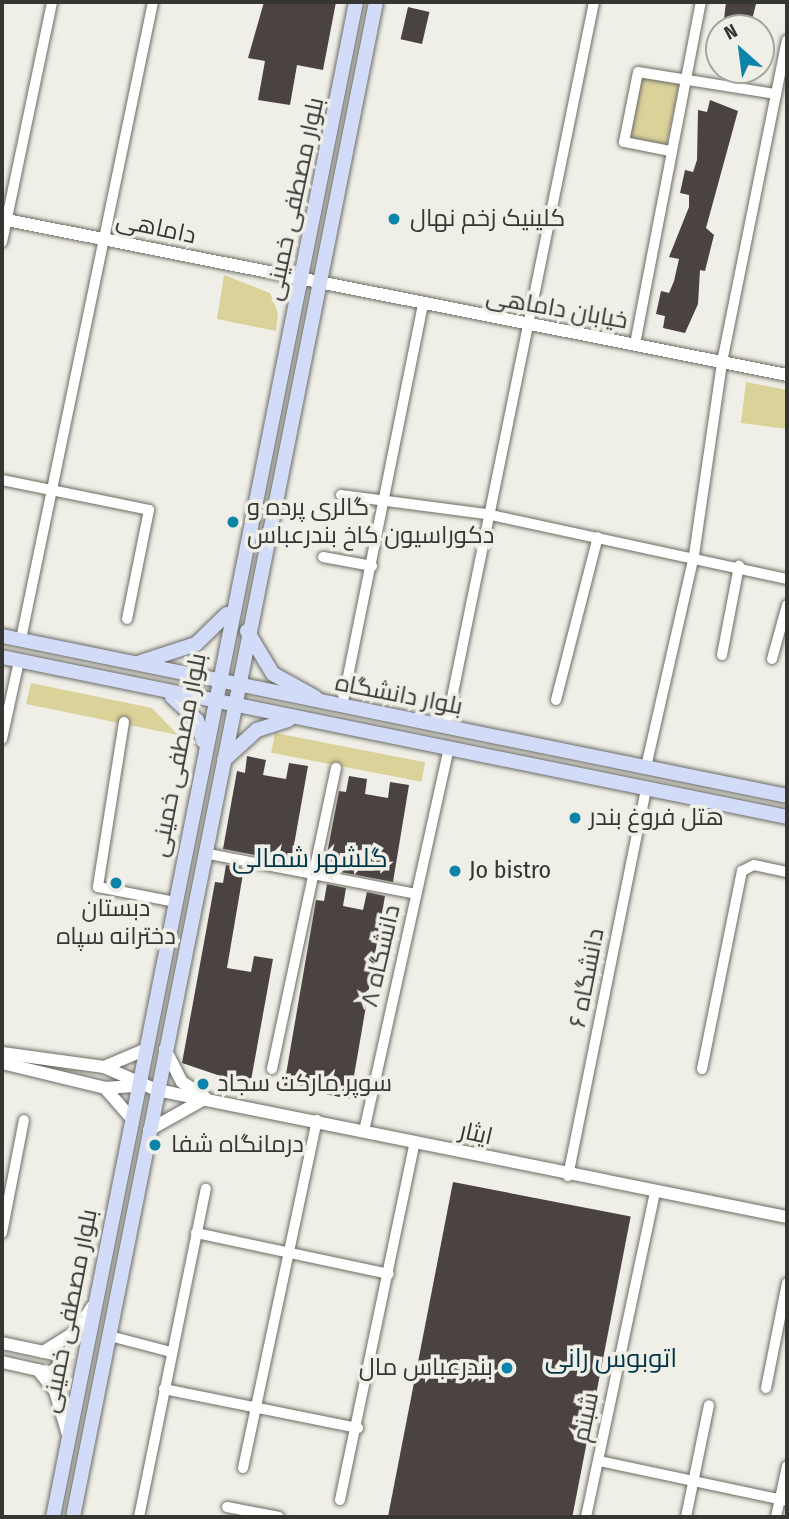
<!DOCTYPE html>
<html>
<head>
<meta charset="utf-8">
<style>
	body { margin:0 }
	#map { position:relative; width:789px; height:1519px; overflow:hidden; background:#f0efe7; font-family:"Fira Sans Condensed",Cairo,sans-serif }
	div>[style] { position:absolute }
	.green>* { inset:0; background:#dbd29a; transform-origin:0 0 }
	.building>* { inset:0; background:#4a4341; transform-origin:0 0 }
	.roads { filter:drop-shadow(0 0 2px #6c6b65) drop-shadow(0 0 2px #6c6b65) }
	.minor>* { height:10px; margin:-5px; padding:0 5px; transform-origin:5px; border-radius:5px; background:#fff }
	.tertiary>* { height:12px; margin:-6px; padding:0 6px; transform-origin:6px; border-radius:6px; background:#fff }
	.secondary>* { height:14px; margin:-7px; padding:0 7px; transform-origin:7px; border-radius:7px; background:#d2dcf9 }
	.dots>* { width:19px; height:19px; translate:-50% -50%; box-sizing:border-box; border:4px solid #f0efe7; border-radius:50% }
	span { translate:-50% -50%; white-space:nowrap; text-align:center; line-height:1.15; -webkit-text-stroke:7px #f0efe7; paint-order:stroke }
	.street-label { font-size:24px; color:#353532 }
	.poi-label { font-size:24px; color:#353532 }
	.left { translate:0 -50%; text-align:left }
	.right { translate:-100% -50%; text-align:right }
	.neighbourhood-label { font-size:26px; color:#003648 }
	.frame { position:absolute; inset:0; border:4px solid #353532; pointer-events:none }
	.north { position:absolute; left:705px; top:14px; width:70px; height:70px; box-sizing:border-box; background:#f0efe7; border:2px solid #a5a59f; border-radius:50%; rotate:332deg; font-size:19px; font-weight:700; line-height:28px; text-align:center; color:#353532 }
	.north::after { content:''; display:block; margin:auto; width:24px; height:32px; background:#0c83a9; clip-path:polygon(50% 0,100% 100%,50% 72%,0 100%) }
</style>
</head>
<body>
<div id="map">
	<div class="green">
		<div style="left:641px;top:77px;width:39px;height:62px;rotate:12deg"></div>
		<div style="clip-path:polygon(224px 275px,270px 293px,278px 313px,276px 331px,217px 319px)"></div>
		<div style="clip-path:polygon(746px 382px,787px 390px,787px 429px,741px 423px)"></div>
		<div style="clip-path:polygon(31px 683px,152px 708px,178px 735px,26px 704px)"></div>
		<div style="left:275px;top:733px;width:153px;height:20px;rotate:11deg"></div>
	</div>
	<div class="building">
		<div style="clip-path:polygon(264px 2px,336px 2px,323px 70px,297px 65px,290px 105px,258px 100px,265px 61px,248px 58px)"></div>
		<div style="clip-path:polygon(726px 2px,756px 4px,750px 28px,723px 28px)"></div>
		<div style="left:408px;top:7px;width:22px;height:33px;rotate:13deg"></div>
		<div style="clip-path:polygon(715px 28px,719px 29px,719px 63px,708px 60px)"></div>
		<div style="clip-path:polygon(710px 100px,738px 111px,706px 228px,714px 235px,705px 271px,700px 270px,698px 304px,685px 333px,663px 328px,665px 316px,656px 314px,661px 291px,669px 293px,674px 281px,679px 259px,669px 257px,689px 207px,689px 195px,680px 193px,685px 170px,693px 172px,697px 160px,698px 110px,707px 112px)"></div>
		<div style="clip-path:polygon(247px 756px,266px 760px,263px 775px,286px 779px,289px 763px,308px 766px,291px 862px,223px 849px,237px 771px,245px 773px)"></div>
		<div style="clip-path:polygon(349px 776px,367px 779px,365px 794px,388px 798px,390px 782px,409px 785px,393px 882px,324px 869px,339px 791px,346px 792px)"></div>
		<div style="clip-path:polygon(226px 865px,244px 868px,227px 968px,251px 972px,254px 956px,273px 959px,250px 1086px,182px 1063px,215px 882px,223px 883px)"></div>
		<div style="clip-path:polygon(327px 884px,346px 888px,343px 906px,363px 910px,367px 892px,385px 896px,350px 1099px,284px 1086px,316px 900px,324px 901px)"></div>
		<div style="left:453px;top:1182px;width:181px;height:342px;rotate:11deg"></div>
	</div>
	<div class="roads">
		<div class="minor">
			<div style="left:670px;top:151px;width:47px;rotate:-168.9deg"></div>
			<div style="left:624px;top:142px;width:71px;rotate:-78.7deg"></div>
			<div style="left:638px;top:72px;width:140px;rotate:9.1deg"></div>
			<div style="left:2px;top:242px;width:245px;rotate:-78.2deg"></div>
			<div style="left:635px;top:344px;width:348px;rotate:-79.1deg"></div>
			<div style="left:2px;top:480px;width:150px;rotate:11.5deg"></div>
			<div style="left:149px;top:510px;width:111px;rotate:101.4deg"></div>
			<div style="left:341px;top:495px;width:146px;rotate:7.5deg"></div>
			<div style="left:486px;top:514px;width:308px;rotate:12.2deg"></div>
			<div style="left:323px;top:557px;width:50px;rotate:10.4deg"></div>
			<div style="left:21px;top:639px;width:651px;rotate:-78.29deg"></div>
			<div style="left:722px;top:655px;width:91px;rotate:-79.2deg"></div>
			<div style="left:772px;top:659px;width:56px;rotate:-74.5deg"></div>
			<div style="left:556px;top:700px;width:168px;rotate:-75.6deg"></div>
			<div style="left:342px;top:706px;width:409px;rotate:-78.6deg"></div>
			<div style="left:124px;top:722px;width:167px;rotate:99deg"></div>
			<div style="left:98px;top:887px;width:78px;rotate:11deg"></div>
			<div style="left:446px;top:727px;width:740px;rotate:-78.46deg"></div>
			<div style="left:2px;top:739px;width:80px;rotate:-77.7deg"></div>
			<div style="left:646px;top:767px;width:217px;rotate:-77.2deg"></div>
			<div style="left:694px;top:555px;width:195px;rotate:-81.7deg"></div>
			<div style="left:722px;top:362px;width:328px;rotate:-78.6deg"></div>
			<div style="left:204px;top:853px;width:216px;rotate:10.9deg"></div>
			<div style="left:272px;top:1069px;width:308px;rotate:-78deg"></div>
			<div style="left:702px;top:1069px;width:202px;rotate:-78.6deg"></div>
			<div style="left:742px;top:871px;width:13px;rotate:-27deg"></div>
			<div style="left:754px;top:865px;width:34px;rotate:12deg"></div>
			<div style="left:364px;top:1131px;width:391px;rotate:-77.5deg"></div>
			<div style="left:568px;top:1176px;width:395px;rotate:-78.6deg"></div>
			<div style="left:2px;top:1233px;width:115px;rotate:-79deg"></div>
			<div style="left:196px;top:1233px;width:197px;rotate:12deg"></div>
			<div style="left:110px;top:1336px;width:63px;rotate:14.7deg"></div>
			<div style="left:766px;top:1388px;width:107px;rotate:-78.7deg"></div>
			<div style="left:164px;top:1389px;width:198px;rotate:11.4deg"></div>
			<div style="left:599px;top:1461px;width:192px;rotate:12deg"></div>
			<div style="left:243px;top:1468px;width:356px;rotate:-78deg"></div>
			<div style="left:340px;top:1500px;width:366px;rotate:-78.2deg"></div>
			<div style="left:227px;top:1507px;width:53px;rotate:10.9deg"></div>
			<div style="left:139px;top:1517px;width:335px;rotate:-78.5deg"></div>
			<div style="left:586px;top:1517px;width:332px;rotate:-78deg"></div>
			<div style="left:686px;top:1517px;width:114px;rotate:-78.4deg"></div>
			<div style="left:776px;top:1517px;width:52px;rotate:-77.8deg"></div>
		</div>
		<div class="tertiary">
			<div style="left:2px;top:219px;width:800px;rotate:11.24deg"></div>
			<div style="left:165px;top:1049px;width:37px;rotate:63deg"></div>
			<div style="left:182px;top:1082px;width:25px;rotate:32deg"></div>
			<div style="left:2px;top:1053px;width:103px;rotate:7.8deg"></div>
			<div style="left:104px;top:1067px;width:58px;rotate:23.5deg"></div>
			<div style="left:157px;top:1090px;width:643px;rotate:11.4deg"></div>
			<div style="left:2px;top:1063px;width:106px;rotate:13.6deg"></div>
			<div style="left:105px;top:1088px;width:32px;rotate:-4deg"></div>
			<div style="left:104px;top:1067px;width:43px;rotate:-23deg"></div>
			<div style="left:105px;top:1088px;width:40px;rotate:49deg"></div>
			<div style="left:149px;top:1130px;width:65px;rotate:-29.3deg"></div>
			<div style="left:2px;top:1343px;width:57px;rotate:12.1deg"></div>
			<div style="left:58px;top:1355px;width:9px;rotate:63deg"></div>
			<div style="left:62px;top:1363px;width:15px;rotate:138deg"></div>
			<div style="left:51px;top:1373px;width:50px;rotate:-167.3deg"></div>
			<div style="left:43px;top:1352px;width:39px;rotate:-32deg"></div>
			<div style="left:76px;top:1331px;width:30px;rotate:-56deg"></div>
			<div style="left:38px;top:1370px;width:27px;rotate:51deg"></div>
			<div style="left:55px;top:1391px;width:46px;rotate:73.5deg"></div>
		</div>
		<div class="secondary">
			<div style="left:247px;top:631px;width:50px;rotate:58.8deg"></div>
			<div style="left:273px;top:674px;width:48px;rotate:28.7deg"></div>
			<div style="left:2px;top:636px;width:801px;rotate:11.52deg"></div>
			<div style="left:2px;top:657px;width:801px;rotate:11.52deg"></div>
			<div style="left:141px;top:662px;width:58px;rotate:-18.1deg"></div>
			<div style="left:196px;top:644px;width:43px;rotate:-44.1deg"></div>
			<div style="left:172px;top:697px;width:34px;rotate:43deg"></div>
			<div style="left:197px;top:720px;width:22px;rotate:74deg"></div>
			<div style="left:224px;top:760px;width:45px;rotate:-42.3deg"></div>
			<div style="left:257px;top:730px;width:33px;rotate:-18deg"></div>
			<div style="left:53px;top:1517px;width:1545px;rotate:-78.69deg"></div>
			<div style="left:73px;top:1517px;width:1545px;rotate:-78.69deg"></div>
		</div>
	</div>
	<div class="dots">
		<div style="left:394px;top:219px;background:#0c83a9"></div>
		<div style="left:233px;top:522px;background:#0c83a9"></div>
		<div style="left:575px;top:818px;background:#0c83a9"></div>
		<div style="left:455px;top:871px;background:#0c83a9"></div>
		<div style="left:116px;top:883px;background:#0c83a9"></div>
		<div style="left:203px;top:1084px;background:#0c83a9"></div>
		<div style="left:155px;top:1145px;background:#0c83a9"></div>
		<div style="left:507px;top:1368px;background:#0c83a9"></div>
	</div>
	<div class="street-label">
		<span style="left:295px;top:199px;rotate:-78deg">بلوار مصطفی خمینی</span>
		<span style="left:156px;top:228px;rotate:12deg">داماهی</span>
		<span style="left:557px;top:309px;rotate:10deg">خیابان داماهی</span>
		<span style="left:399px;top:695px;rotate:11deg">بلوار دانشگاه</span>
		<span style="left:179px;top:755px;rotate:-79deg">بلوار مصطفی خمینی</span>
		<span style="left:381px;top:956px;rotate:-77deg">دانشگاه ۸</span>
		<span style="left:587px;top:978px;rotate:-79deg">دانشگاه ۶</span>
		<span style="left:476px;top:1134px;rotate:13deg">ایثار</span>
		<span style="left:70px;top:1311px;rotate:-79deg">بلوار مصطفی خمینی</span>
		<span style="left:586px;top:1417px;rotate:-78deg">شبنم</span>
	</div>
	<div class="poi-label">
		<span class="left" style="left:410px;top:219px">کلینیک زخم نهال</span>
		<span class="left" style="left:247px;top:522px">گالری پرده و<br>دکوراسیون کاخ بندرعباس</span>
		<span class="left" style="left:589px;top:818px">هتل فروغ بندر</span>
		<span class="left" style="left:469px;top:871px">Jo bistro</span>
		<span style="left:116px;top:923px">دبستان<br>دخترانه سپاه</span>
		<span class="left" style="left:217px;top:1084px">سوپر مارکت سجاد</span>
		<span class="left" style="left:171px;top:1145px">درمانگاه شفا</span>
		<span class="right" style="left:493px;top:1368px">بندرعباس مال</span>
	</div>
	<div class="neighbourhood-label">
		<span style="left:310px;top:859px">گلشهر شمالی</span>
		<span style="left:611px;top:1359px">اتوبوس رانی</span>
	</div>
	<div class="frame"></div>
	<div class="north">N</div>
</div>
</body>
</html>
